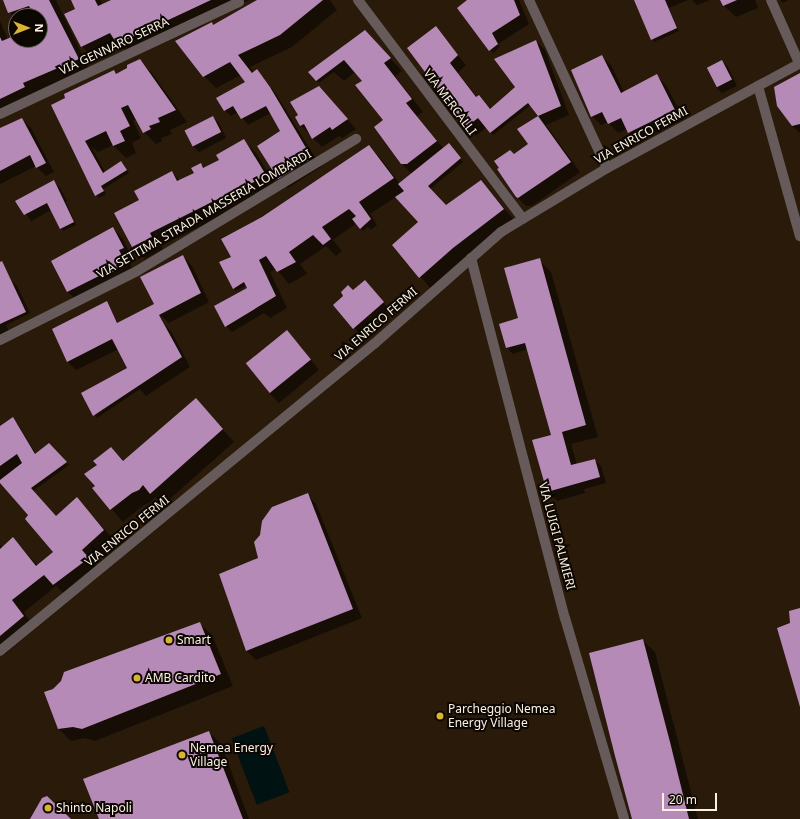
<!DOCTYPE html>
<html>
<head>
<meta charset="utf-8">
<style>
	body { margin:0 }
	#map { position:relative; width:800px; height:819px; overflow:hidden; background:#2a1a09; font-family:"Noto Sans",sans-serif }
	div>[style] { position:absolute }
	.water>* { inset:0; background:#001212; transform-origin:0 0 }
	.shadow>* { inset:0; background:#0007 }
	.building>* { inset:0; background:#b58ab7; transform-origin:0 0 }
	.minor>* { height:10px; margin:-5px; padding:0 5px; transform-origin:5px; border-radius:5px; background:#675a5a }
	.dots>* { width:11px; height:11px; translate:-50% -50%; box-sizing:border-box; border:2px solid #0d0702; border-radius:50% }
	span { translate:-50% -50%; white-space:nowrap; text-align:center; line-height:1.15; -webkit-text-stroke:4px #0d0702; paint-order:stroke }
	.street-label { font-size:12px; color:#fbf0e5 }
	.poi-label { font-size:12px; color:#fbf0e5 }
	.left { translate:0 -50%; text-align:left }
	.north { position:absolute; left:8px; top:8px; width:40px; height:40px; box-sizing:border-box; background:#0d0702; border:1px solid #6c645d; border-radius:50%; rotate:90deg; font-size:11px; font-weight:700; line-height:16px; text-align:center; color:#fbf0e5 }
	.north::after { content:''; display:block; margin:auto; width:14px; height:18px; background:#dab333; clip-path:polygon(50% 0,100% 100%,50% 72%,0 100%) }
	.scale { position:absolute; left:662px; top:793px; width:55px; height:18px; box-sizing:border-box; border:2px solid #fbf0e5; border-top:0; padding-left:5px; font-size:12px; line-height:14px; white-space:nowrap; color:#fbf0e5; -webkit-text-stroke:3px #0d0702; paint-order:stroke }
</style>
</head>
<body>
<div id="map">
	<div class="water">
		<div style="left:264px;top:726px;width:71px;height:35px;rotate:69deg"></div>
	</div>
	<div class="shadow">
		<div style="clip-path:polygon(4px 0,56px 0,90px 71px,0 112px,0 21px,8px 40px,16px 36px,16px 40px,40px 40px,40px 16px,35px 16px,32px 8px,12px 15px)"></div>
		<div style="clip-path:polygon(72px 0,100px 0,103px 5px,114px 0,249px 0,130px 55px,121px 46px,94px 58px,82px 46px,76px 9px)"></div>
		<div style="clip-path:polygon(259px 0,330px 0,337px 10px,292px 47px,250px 67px,254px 73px,257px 71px,263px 77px,276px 94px,321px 167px,288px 188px,279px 179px,259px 146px,282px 132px,271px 113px,248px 125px,238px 112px,231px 116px,225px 110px,247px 82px,241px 75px,216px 88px,204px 76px,213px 25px)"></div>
		<div style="clip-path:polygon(469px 0,519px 0,529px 24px,498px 44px,500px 47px,493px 53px,458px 8px)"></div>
		<div style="clip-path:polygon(635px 0,688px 0,669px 8px,679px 31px,654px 42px)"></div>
		<div style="clip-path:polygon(692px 0,710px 0,697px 5px)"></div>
		<div style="clip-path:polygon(721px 0,755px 0,758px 8px,736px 17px,723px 5px)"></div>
		<div style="clip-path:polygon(780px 0,789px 0,783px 3px)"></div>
		<div style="clip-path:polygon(435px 28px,466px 65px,458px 73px,477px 97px,478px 96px,490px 109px,515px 88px,536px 41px,545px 50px,569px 115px,546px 125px,580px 172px,532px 206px,526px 206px,517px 197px,500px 168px,529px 144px,518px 130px,540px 116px,531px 105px,493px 135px,486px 128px,476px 136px,467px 127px,408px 48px)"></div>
		<div style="clip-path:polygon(365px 31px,402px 71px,395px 76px,423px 112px,417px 116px,443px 148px,451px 147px,463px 162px,430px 189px,446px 206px,481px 181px,516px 222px,432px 290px,394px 245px,420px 222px,396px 197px,370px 214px,377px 225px,371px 230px,368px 227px,363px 231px,357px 223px,333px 240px,342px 251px,336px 256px,326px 246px,300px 264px,307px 274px,289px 284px,276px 269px,270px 272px,287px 308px,270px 318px,264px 313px,232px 332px,226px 326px,215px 306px,250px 292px,247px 285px,236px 291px,234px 288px,233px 261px,263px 218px,369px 147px,381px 159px,400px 184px,412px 174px,402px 164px,385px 120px,363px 81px,355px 72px,344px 81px,334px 72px,319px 83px,317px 81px)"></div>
		<div style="clip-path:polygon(601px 56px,611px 65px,624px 92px,657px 76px,666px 85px,684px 119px,638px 142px,627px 129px,618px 133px,608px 122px,601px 125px,592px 116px)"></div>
		<div style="clip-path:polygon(139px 60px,152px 73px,187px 122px,170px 130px,172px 134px,161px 138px,162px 141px,156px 144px,144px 132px,137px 119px,133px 121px,141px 138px,132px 143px,136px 153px,126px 158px,113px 145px,98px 152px,91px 146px,105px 172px,124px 165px,129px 173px,103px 189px,106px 194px,99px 198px,52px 105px,114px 71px,117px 75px)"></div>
		<div style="clip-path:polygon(722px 61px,728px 67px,737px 86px,722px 93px,716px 87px)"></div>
		<div style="clip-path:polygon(800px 74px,800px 133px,792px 126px)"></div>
		<div style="clip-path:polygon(319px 87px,356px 129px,342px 138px,339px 136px,322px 147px,301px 126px,296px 118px)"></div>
		<div style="clip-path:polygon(213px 117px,219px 123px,226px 138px,199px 152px,193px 146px)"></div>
		<div style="clip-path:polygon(22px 119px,31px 128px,54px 172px,46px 176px,36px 166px,0 184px,0 130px)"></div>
		<div style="clip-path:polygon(244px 141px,256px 153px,277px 188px,161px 246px,163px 249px,145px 259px,133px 247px,115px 214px,140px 201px,172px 172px,180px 181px,195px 173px,201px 164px,205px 168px,221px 160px)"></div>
		<div style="clip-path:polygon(54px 182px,60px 188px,67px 201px,66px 202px,76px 225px,63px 231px,51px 210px,31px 221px,17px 201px)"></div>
		<div style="clip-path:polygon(113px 228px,122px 238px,132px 257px,128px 259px,134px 273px,77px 301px,68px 292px,53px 261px)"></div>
		<div style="clip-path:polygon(183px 256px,192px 266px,209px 302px,169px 323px,159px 314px,165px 325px,171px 331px,190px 367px,146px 396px,140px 389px,97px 418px,83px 393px,128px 368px,119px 349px,76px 370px,67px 361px,107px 302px,118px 324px,153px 305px)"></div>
		<div style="clip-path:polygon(539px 260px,551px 272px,598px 437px,571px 444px,577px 465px,595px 460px,601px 466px,606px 483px,584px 489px,585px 493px,557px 501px,548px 492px,533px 441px,553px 435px,528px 349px,513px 354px,507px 348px)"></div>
		<div style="clip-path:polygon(1px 262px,10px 279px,17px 286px,30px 313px,6px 325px,10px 333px,0 337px,0 263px)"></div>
		<div style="clip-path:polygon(370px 287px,389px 309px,360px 334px,354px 328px,353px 291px)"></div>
		<div style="clip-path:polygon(287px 331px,319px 370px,279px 403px,270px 394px)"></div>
		<div style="clip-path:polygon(196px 399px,234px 442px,163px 505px,155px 497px,151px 502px,144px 505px,123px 522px,93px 488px,96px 486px,111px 448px,124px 461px)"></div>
		<div style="clip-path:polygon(13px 419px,18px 424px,36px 454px,49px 444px,69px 465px,33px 491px,56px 517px,77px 499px,116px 542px,93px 562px,101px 570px,66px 596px,56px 586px,24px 612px,35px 629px,4px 655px,0 651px,0 545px,3px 548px,13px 538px,38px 566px,54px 552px,29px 516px,0 481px,0 426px,1px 427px)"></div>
		<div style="clip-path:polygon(307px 494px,316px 504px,362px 618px,256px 660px,247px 651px,220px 574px,259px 559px)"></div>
		<div style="clip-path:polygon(199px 623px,212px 635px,233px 686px,95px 741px,85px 738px,71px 741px,59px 729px,45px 693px)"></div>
		<div style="clip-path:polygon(642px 640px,655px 652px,698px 819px,633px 819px)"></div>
		<div style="clip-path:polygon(209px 732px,221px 744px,249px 819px,100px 819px)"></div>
	</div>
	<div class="building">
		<div style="clip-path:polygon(3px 0,49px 0,79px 59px,23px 83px,25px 87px,0 99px,0 37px,2px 41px,16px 35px,16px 40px,40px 40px,40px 16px,34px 16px,29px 6px,8px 13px)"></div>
		<div style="clip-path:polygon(71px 0,95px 0,98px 6px,111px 0,211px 0,117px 44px,110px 33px,81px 47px,64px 14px,75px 9px)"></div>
		<div style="clip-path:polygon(257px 0,323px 0,280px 35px,238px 55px,252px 73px,257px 69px,270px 87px,312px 158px,278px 179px,257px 146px,280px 131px,266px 106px,241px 119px,233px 106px,224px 111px,216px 98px,245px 82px,230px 62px,203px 77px,175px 41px,212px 22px,213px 25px)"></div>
		<div style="clip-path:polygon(467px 0,514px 0,520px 15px,492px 33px,498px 44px,489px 51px,457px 8px)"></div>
		<div style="clip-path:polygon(634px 0,665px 0,677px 28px,651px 40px)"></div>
		<div style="clip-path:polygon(720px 0,737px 0,723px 6px)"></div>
		<div style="clip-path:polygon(436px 26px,458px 55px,450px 63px,476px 97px,479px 95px,490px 109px,515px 87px,494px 59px,536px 40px,561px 106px,538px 116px,528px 103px,490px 133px,478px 118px,466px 127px,407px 48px)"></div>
		<div style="clip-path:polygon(365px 30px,391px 58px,384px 63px,412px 99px,406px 103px,437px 141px,407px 164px,401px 164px,374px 127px,383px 120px,355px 85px,362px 81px,344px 60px,316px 81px,308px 72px)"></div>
		<div style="clip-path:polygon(602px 55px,621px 93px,657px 74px,675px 110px,628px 133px,621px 118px,608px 124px,602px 112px,591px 117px,571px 70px)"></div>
		<div style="clip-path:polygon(140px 59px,176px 110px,158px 118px,160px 122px,149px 126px,151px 129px,143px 133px,128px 105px,121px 108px,130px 126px,120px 131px,125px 141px,113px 146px,106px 131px,85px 141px,103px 173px,121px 161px,127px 170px,101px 186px,104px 191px,95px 196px,51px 105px,65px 98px,64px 94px,114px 70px,116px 74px,127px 68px,127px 65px)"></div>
		<div style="left:722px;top:60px;width:22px;height:17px;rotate:63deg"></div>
		<div style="clip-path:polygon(800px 73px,800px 124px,792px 126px,777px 106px,774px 87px)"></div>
		<div style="clip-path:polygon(319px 86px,348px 119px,332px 130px,330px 127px,312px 139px,304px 124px,300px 126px,295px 117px,298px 115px,290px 102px)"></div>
		<div style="left:213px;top:116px;width:18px;height:32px;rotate:63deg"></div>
		<div style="clip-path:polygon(538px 116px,571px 162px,518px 198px,516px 197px,497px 169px,499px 168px,494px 161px,510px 150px,514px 154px,528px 144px,517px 129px)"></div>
		<div style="clip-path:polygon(22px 118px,46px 163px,36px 168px,30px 155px,0 171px,0 128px)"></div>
		<div style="clip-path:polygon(244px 139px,266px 175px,237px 192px,236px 190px,150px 233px,152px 237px,132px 247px,114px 213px,139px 200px,134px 191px,172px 171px,177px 181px,194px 173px,191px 168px,201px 163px,203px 168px,219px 160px,216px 155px)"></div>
		<div style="clip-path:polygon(449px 143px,461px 158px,428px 186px,446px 205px,481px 180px,504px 209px,453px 248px,419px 278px,392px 245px,418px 222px,395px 197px,404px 191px,398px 184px)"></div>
		<div style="clip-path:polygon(369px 145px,394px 178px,359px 202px,371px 219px,360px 229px,352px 219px,356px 216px,349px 209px,322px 227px,331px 239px,323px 245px,313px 235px,289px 252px,296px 262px,277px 272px,266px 256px,259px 260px,276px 296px,225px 327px,214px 306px,247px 288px,244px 282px,233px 289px,219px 262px,231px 257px,221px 239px,262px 217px)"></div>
		<div style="clip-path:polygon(54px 180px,74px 222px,60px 229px,47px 203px,24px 215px,15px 201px)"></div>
		<div style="clip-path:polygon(113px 227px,124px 248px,119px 250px,126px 264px,107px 275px,101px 275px,67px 292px,51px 261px)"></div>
		<div style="clip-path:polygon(183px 255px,201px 293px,159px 315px,182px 357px,93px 416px,81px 393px,127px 368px,112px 339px,67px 362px,52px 329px,107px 301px,117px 323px,154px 304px,140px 277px)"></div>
		<div style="clip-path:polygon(540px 258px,586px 425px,562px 432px,571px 465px,595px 459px,600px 477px,547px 492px,532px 440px,551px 435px,525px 343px,506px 348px,499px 324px,518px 318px,504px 268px)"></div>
		<div style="clip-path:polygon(2px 261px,26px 312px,0 324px,0 262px)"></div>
		<div style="clip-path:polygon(365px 280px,384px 302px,353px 329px,333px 305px,343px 296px,341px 292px,348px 285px,353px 290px)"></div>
		<div style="left:287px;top:330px;width:38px;height:53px;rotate:51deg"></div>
		<div style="clip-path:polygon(196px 398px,223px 429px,150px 494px,143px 485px,139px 490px,132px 493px,110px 510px,92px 488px,95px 486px,84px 474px,97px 465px,93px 461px,111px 447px,123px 461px)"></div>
		<div style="clip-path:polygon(13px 417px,35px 454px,49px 443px,67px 462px,31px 488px,56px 516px,77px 497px,104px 530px,82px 550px,89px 558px,53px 585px,44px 575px,12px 600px,24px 616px,0 636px,0 549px,13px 537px,36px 566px,53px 552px,25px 519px,28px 515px,0 483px,0 480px,22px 463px,17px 454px,0 466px,0 426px)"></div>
		<div style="clip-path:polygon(308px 493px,353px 609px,246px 651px,219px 574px,258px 558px,254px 542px,260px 535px,262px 521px,272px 507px)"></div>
		<div style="clip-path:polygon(800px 608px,800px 707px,777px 628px,790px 623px,789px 611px)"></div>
		<div style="clip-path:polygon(200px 622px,221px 674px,82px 729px,73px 727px,58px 729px,44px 692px,53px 689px,61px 681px,64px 672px)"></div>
		<div style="clip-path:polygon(643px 639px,670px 742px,689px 819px,632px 819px,615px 756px,589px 653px)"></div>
		<div style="clip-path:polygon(209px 731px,243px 819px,99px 819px,83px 779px)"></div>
		<div style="clip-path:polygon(47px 796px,71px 819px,30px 819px,42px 798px)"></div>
	</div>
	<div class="minor">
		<div style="left:358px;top:0;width:274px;rotate:53deg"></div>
		<div style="left:529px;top:0;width:185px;rotate:65.1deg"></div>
		<div style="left:771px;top:0;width:69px;rotate:66deg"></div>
		<div style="left:758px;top:86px;width:156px;rotate:74.4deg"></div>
		<div style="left:0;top:114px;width:264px;rotate:-25.1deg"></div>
		<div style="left:471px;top:258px;width:372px;rotate:75.4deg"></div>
		<div style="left:565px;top:618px;width:209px;rotate:73.6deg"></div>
		<div style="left:0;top:340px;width:153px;rotate:-26.7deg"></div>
		<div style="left:137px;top:271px;width:256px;rotate:-31.1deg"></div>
		<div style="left:0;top:651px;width:484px;rotate:-39.4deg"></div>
		<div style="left:374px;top:344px;width:169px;rotate:-41.4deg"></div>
		<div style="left:501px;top:232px;width:124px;rotate:-31.1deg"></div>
		<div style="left:607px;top:168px;width:220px;rotate:-28.5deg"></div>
	</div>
	<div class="dots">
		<div style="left:169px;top:640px;background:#dab333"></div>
		<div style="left:137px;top:678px;background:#dab333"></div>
		<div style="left:440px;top:716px;background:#dab333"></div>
		<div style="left:182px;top:755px;background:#dab333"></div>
		<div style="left:48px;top:808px;background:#dab333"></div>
	</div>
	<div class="street-label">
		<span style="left:114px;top:46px;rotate:-25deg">VIA GENNARO SERRA</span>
		<span style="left:450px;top:102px;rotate:53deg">VIA MERCALLI</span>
		<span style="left:641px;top:135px;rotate:-29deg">VIA ENRICO FERMI</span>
		<span style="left:204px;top:214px;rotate:-30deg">VIA SETTIMA STRADA MASSERIA LOMBARDI</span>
		<span style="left:376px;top:324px;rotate:-41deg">VIA ENRICO FERMI</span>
		<span style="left:127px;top:531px;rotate:-39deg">VIA ENRICO FERMI</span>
		<span style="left:557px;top:536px;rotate:75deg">VIA LUIGI PALMIERI</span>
	</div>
	<div class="poi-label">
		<span class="left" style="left:177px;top:640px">Smart</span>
		<span class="left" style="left:145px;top:678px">AMB Cardito</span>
		<span class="left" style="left:448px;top:716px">Parcheggio Nemea<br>Energy Village</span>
		<span class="left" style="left:190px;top:755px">Nemea Energy<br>Village</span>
		<span class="left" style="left:56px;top:808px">Shinto Napoli</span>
	</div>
	<div class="north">N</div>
	<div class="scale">20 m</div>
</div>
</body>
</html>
